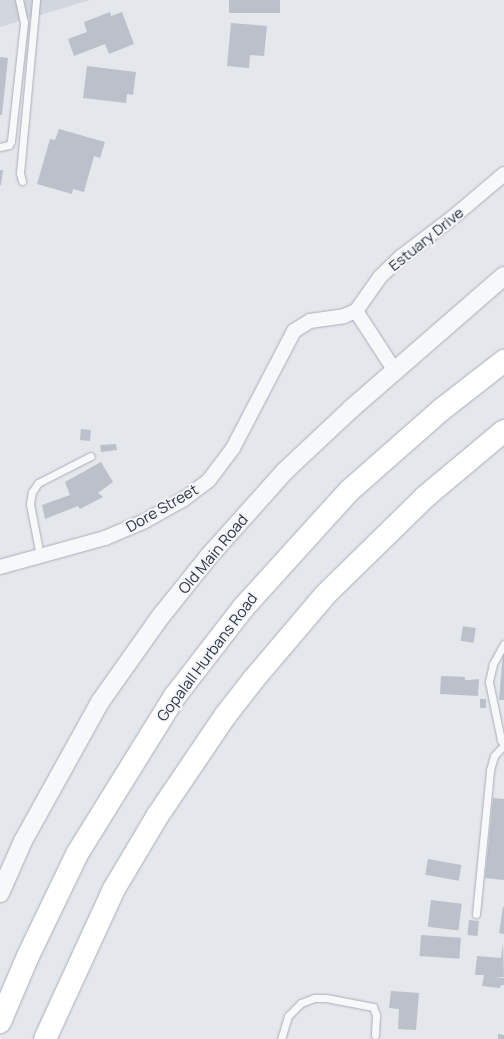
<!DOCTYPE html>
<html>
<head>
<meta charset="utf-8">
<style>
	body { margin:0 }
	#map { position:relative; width:504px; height:1039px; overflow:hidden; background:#e4e7ec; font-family:Manrope,sans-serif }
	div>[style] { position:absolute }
	.built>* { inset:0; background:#d2d6de }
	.building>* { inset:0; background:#bbc0ca; transform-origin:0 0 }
	.roads { filter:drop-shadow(0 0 1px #a9aeb7) drop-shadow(0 0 1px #a9aeb7) }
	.service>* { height:7px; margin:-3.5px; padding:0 3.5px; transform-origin:3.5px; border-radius:3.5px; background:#f7f8fa }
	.minor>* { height:14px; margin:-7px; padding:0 7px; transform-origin:7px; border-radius:7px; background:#f7f8fa }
	.tertiary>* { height:18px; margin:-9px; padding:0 9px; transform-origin:9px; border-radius:9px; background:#f7f8fa }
	.primary>* { height:22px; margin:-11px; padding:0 11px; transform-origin:11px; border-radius:11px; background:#fff }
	span { translate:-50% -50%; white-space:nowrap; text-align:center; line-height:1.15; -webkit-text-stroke:4px #f4f6f9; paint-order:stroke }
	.street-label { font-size:15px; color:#2b3445 }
</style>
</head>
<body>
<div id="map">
	<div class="built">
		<div style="clip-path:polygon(0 0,90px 0,0 27px)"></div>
	</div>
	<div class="building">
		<div style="left:229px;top:0;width:51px;height:13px"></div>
		<div style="clip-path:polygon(110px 12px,111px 16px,122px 12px,134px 44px,109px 54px,105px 44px,74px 56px,68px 39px,87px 32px,84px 22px)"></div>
		<div style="clip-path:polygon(231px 23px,267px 26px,264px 56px,250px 55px,249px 68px,227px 66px)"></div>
		<div style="clip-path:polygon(0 57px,8px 58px,2px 115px,0 115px)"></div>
		<div style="clip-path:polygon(87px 66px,136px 72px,133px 95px,127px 94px,126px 103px,83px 98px)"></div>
		<div style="clip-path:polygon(59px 129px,105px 142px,100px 158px,94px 156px,84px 192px,73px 189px,72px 194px,37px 184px,50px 139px,55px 140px)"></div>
		<div style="clip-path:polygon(0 170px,3px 170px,1px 185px,0 185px)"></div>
		<div style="left:81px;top:429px;width:10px;height:11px;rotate:6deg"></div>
		<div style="clip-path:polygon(116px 444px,117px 450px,101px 452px,100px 445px)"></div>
		<div style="clip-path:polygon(101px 462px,113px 482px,98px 493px,103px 497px,80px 509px,78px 506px,45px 519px,42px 505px,70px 495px,65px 482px)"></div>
		<div style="left:463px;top:626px;width:13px;height:15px;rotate:9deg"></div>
		<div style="clip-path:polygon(503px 652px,504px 652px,504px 700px,499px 700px)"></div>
		<div style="clip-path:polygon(441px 676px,465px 677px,465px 680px,470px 680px,479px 679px,478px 696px,440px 694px)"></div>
		<div style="left:480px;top:699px;width:6px;height:9px"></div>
		<div style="clip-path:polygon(493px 798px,504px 799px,504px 880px,485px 878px)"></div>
		<div style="left:428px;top:859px;width:34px;height:16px;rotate:10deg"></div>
		<div style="left:431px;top:900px;width:31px;height:27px;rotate:7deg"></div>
		<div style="clip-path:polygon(503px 907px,504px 907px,504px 934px,499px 933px)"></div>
		<div style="left:469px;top:920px;width:10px;height:15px;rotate:6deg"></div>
		<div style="left:421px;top:935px;width:40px;height:21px;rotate:4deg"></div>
		<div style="clip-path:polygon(503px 943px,504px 977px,494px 977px,504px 978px,504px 985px,501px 985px,500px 988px,482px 986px,484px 975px,475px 975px,477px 956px,501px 958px)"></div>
		<div style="clip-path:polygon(391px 991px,419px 993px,416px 1030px,398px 1029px,399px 1009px,389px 1008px)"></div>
		<div style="clip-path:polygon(498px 1034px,504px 1035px,504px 1039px,498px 1039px)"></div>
	</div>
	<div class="roads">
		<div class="service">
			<div style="left:0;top:147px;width:9px;rotate:-13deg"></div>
			<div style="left:9px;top:145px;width:4px;rotate:-63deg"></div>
			<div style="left:11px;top:141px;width:119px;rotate:-83.7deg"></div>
			<div style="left:24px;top:23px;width:24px;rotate:-102deg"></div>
			<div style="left:22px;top:181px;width:8px;rotate:-104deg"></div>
			<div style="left:20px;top:173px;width:174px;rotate:-84.7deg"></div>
			<div style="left:40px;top:556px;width:53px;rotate:-100.9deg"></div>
			<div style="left:30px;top:504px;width:12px;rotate:-81deg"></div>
			<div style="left:32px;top:492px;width:11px;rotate:-56deg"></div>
			<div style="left:38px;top:483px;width:59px;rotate:-27deg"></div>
			<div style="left:504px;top:644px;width:23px;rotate:119deg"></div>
			<div style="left:493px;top:664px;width:18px;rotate:103deg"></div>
			<div style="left:489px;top:682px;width:59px;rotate:78.3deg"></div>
			<div style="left:501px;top:740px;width:6px;rotate:59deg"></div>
			<div style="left:476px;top:914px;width:145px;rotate:-84.4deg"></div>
			<div style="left:490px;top:770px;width:15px;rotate:-74deg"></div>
			<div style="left:494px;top:756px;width:15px;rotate:-48deg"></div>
			<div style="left:281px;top:1039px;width:24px;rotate:-73deg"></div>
			<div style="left:288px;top:1016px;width:18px;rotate:-45deg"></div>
			<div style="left:301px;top:1003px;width:14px;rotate:-21deg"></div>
			<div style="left:314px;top:998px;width:12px"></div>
			<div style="left:326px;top:998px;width:48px;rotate:10.8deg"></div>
			<div style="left:373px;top:1007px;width:9px;rotate:69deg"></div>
			<div style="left:376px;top:1015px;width:20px;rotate:93deg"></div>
		</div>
		<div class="minor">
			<div style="left:356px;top:311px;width:72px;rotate:57deg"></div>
			<div style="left:0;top:567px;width:109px;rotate:-15.4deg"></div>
			<div style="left:105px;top:538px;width:43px;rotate:-23deg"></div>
			<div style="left:145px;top:521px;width:45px;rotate:-29.4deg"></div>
			<div style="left:184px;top:499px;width:31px;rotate:-37deg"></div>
			<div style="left:209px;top:480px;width:40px;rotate:-53deg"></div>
			<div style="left:233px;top:448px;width:132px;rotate:-62.5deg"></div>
			<div style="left:294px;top:331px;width:19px;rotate:-32deg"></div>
			<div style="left:310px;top:321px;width:34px;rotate:-8deg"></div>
			<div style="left:344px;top:316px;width:13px;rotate:-23deg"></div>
			<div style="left:356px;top:311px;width:42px;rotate:-54.8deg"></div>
			<div style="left:380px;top:277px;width:30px;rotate:-44deg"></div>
			<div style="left:402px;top:256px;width:63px;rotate:-37.2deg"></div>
			<div style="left:452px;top:218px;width:68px;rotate:-40.2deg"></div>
		</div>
		<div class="tertiary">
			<div style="left:0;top:893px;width:57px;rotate:-66.1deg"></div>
			<div style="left:23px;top:841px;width:159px;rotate:-61deg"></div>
			<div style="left:100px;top:702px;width:105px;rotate:-54.7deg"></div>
			<div style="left:161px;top:616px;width:77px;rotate:-51.3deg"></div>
			<div style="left:209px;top:556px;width:114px;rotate:-48.2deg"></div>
			<div style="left:285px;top:471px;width:91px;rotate:-43.2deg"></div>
			<div style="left:351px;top:409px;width:203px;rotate:-41deg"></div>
		</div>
		<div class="primary">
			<div style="left:0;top:1022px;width:72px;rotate:-67deg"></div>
			<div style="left:28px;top:956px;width:113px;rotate:-64.3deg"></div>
			<div style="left:77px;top:854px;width:186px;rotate:-58.2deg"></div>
			<div style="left:175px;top:696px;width:111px;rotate:-52.3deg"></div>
			<div style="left:243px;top:608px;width:158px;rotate:-47.8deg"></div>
			<div style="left:349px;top:491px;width:123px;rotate:-41.4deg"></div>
			<div style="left:441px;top:410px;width:80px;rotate:-37.9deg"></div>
			<div style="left:45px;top:1039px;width:165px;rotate:-65.3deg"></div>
			<div style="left:114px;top:889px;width:86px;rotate:-59.3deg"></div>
			<div style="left:158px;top:815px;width:120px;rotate:-55.9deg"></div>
			<div style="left:225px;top:716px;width:46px;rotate:-52.1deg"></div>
			<div style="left:253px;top:680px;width:111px;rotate:-49.7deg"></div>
			<div style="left:325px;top:595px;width:140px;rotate:-44.4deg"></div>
			<div style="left:425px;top:497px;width:103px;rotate:-39.9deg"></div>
		</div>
	</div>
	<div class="street-label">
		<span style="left:426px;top:239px;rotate:-39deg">Estuary Drive</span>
		<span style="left:162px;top:508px;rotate:-30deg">Dore Street</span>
		<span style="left:213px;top:554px;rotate:-50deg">Old Main Road</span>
		<span style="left:207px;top:657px;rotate:-53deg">Gopalall Hurbans Road</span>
	</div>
</div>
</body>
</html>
